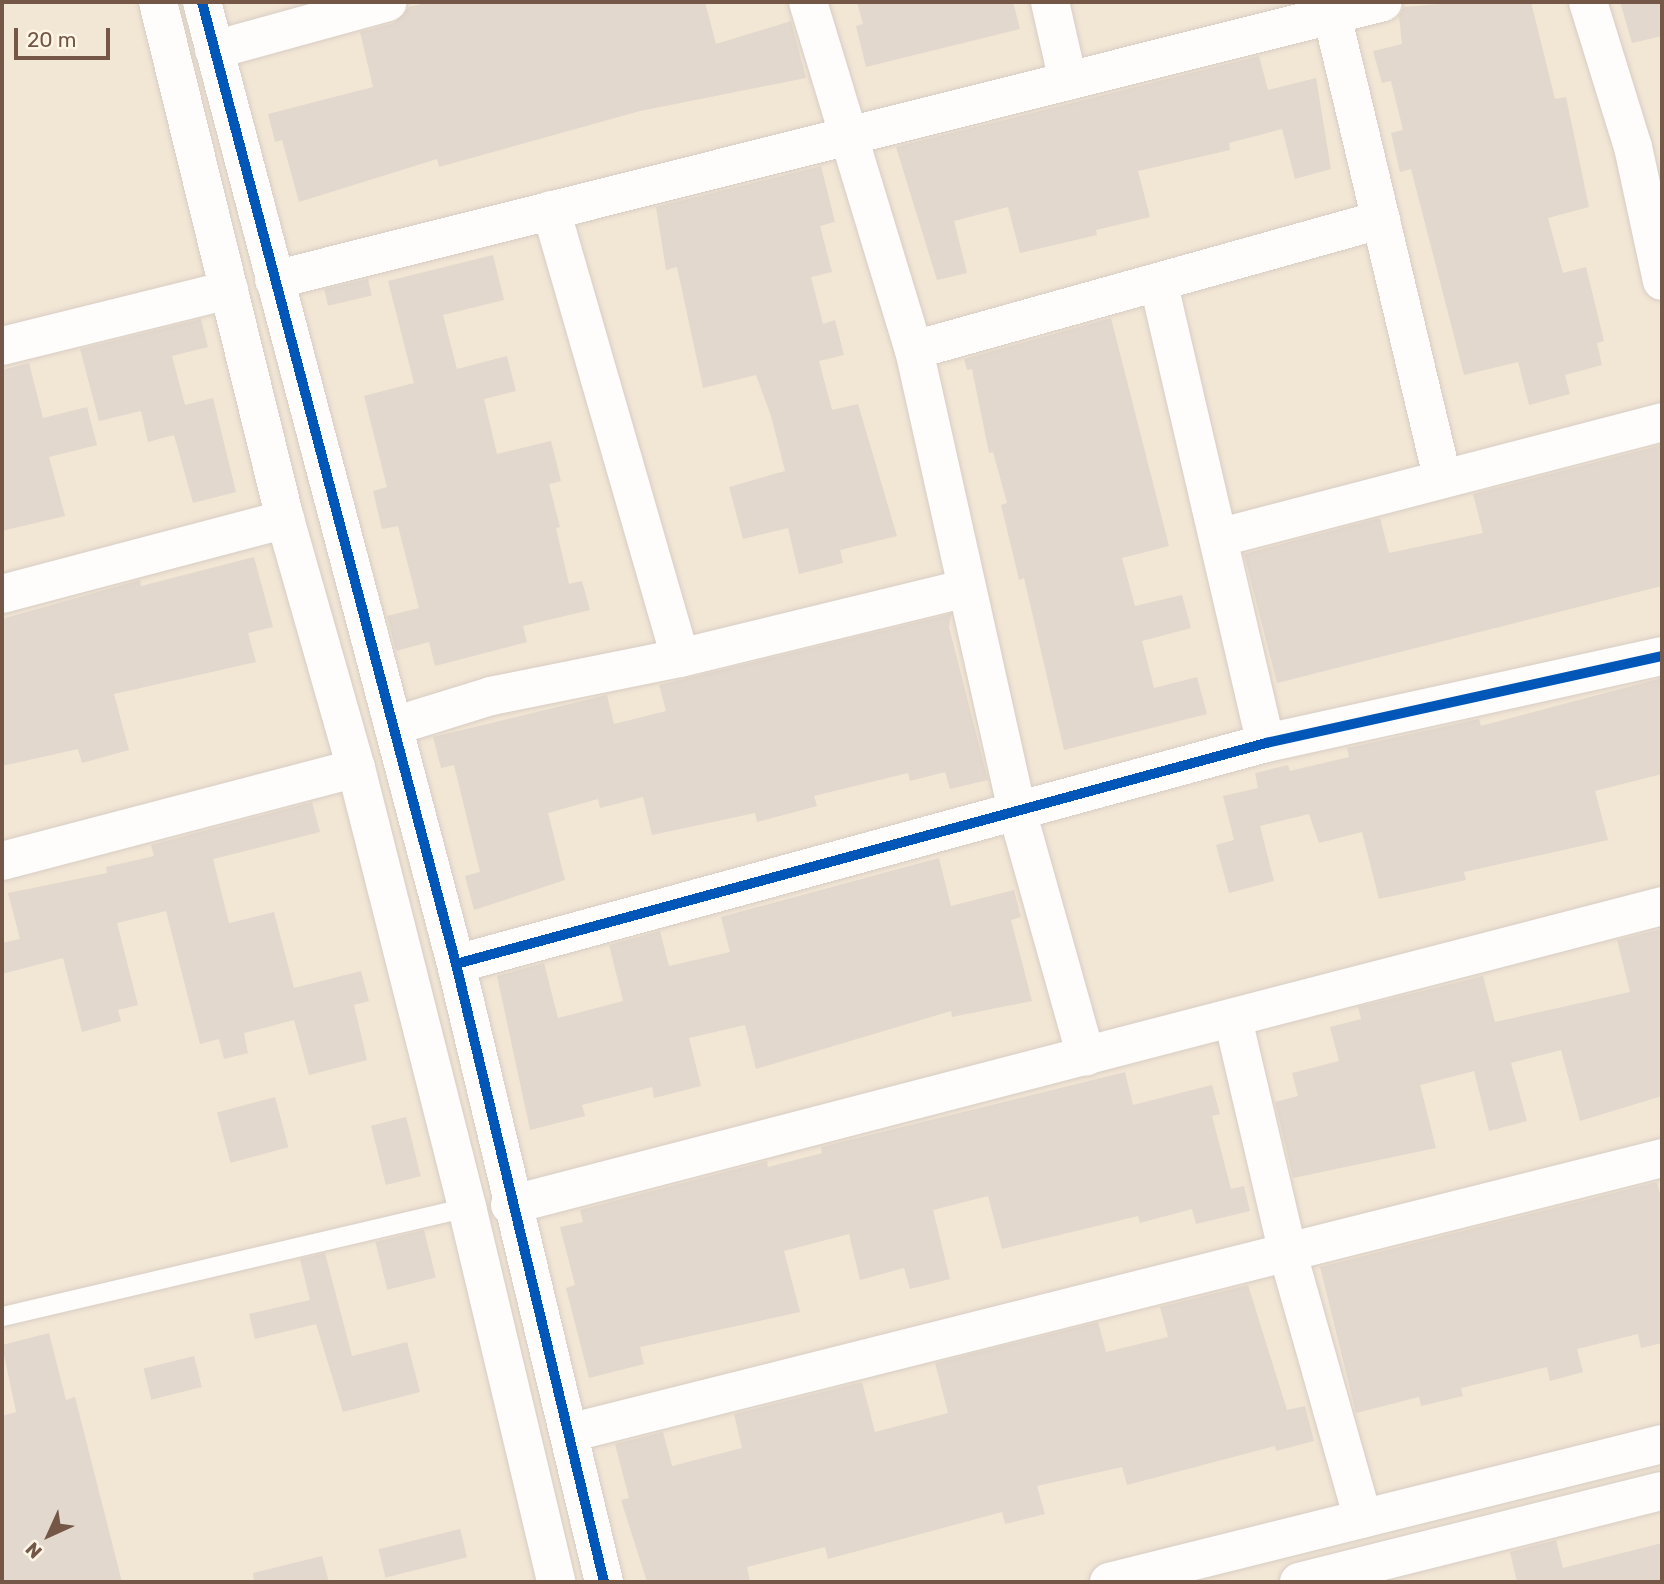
<!DOCTYPE html>
<html>
<head>
<meta charset="utf-8">
<style>
	body { margin:0 }
	#map { position:relative; width:1664px; height:1584px; overflow:hidden; background:#f6f0e6; font-family:Rubik,sans-serif }
	div>[style] { position:absolute }
	.residential>* { inset:0; background:#f2e6d5; transform-origin:0 0 }
	.building>* { inset:0; background:#e3d8cd; transform-origin:0 0 }
	.roads { filter:drop-shadow(0 0 2px #d7cdc4) drop-shadow(0 0 2px #d7cdc4) }
	.lane>* { height:19px; margin:-9.5px; padding:0 9.5px; transform-origin:9.5px; border-radius:9.5px; background:#fefdfb }
	.street>* { height:38px; margin:-19px; padding:0 19px; transform-origin:19px; border-radius:19px; background:#fefdfb }
	.secondary>* { height:38px; margin:-19px; padding:0 19px; transform-origin:19px; border-radius:19px; background:#fefdfb }
	.cycleway>* { height:10px; margin:-5px; padding:0 5px; transform-origin:5px; border-radius:5px; background:#0057b8 }
	span { translate:-50% -50%; white-space:nowrap; text-align:center; line-height:1.15; -webkit-text-stroke:5px #fff6e6; paint-order:stroke }
	.frame { position:absolute; inset:0; border:4px solid #745746; pointer-events:none }
	.north { position:absolute; left:14px; top:1500px; width:70px; height:70px; -webkit-text-stroke:5px #fff6e6; paint-order:stroke; rotate:225deg; font-size:19px; font-weight:700; line-height:28px; text-align:center; color:#745746 }
	.north::after { content:''; display:block; margin:auto; width:24px; height:32px; background:#745746; clip-path:polygon(50% 0,100% 100%,50% 72%,0 100%) }
	.scale { position:absolute; left:14px; top:28px; width:96px; height:32px; box-sizing:border-box; border:4px solid #745746; border-top:0; padding-left:9px; font-size:21px; line-height:24px; white-space:nowrap; color:#745746; -webkit-text-stroke:5px #fff6e6; paint-order:stroke }
</style>
</head>
<body>
<div id="map">
	<div class="residential">
		<div style="left:2px;top:2px;width:1660px;height:1580px"></div>
	</div>
	<div class="building">
		<div style="clip-path:polygon(429px 2px,705px 2px,716px 44px,791px 21px,806px 78px,640px 111px,439px 167px,437px 159px,299px 202px,282px 140px,275px 142px,268px 114px,373px 87px,360px 32px,394px 23px,409px 7px)"></div>
		<div style="clip-path:polygon(857px 2px,1013px 2px,1020px 29px,866px 67px,856px 26px,863px 24px)"></div>
		<div style="clip-path:polygon(1463px 2px,1531px 2px,1555px 99px,1566px 97px,1589px 207px,1548px 218px,1563px 273px,1586px 267px,1604px 341px,1597px 343px,1602px 365px,1565px 375px,1570px 394px,1529px 405px,1518px 362px,1464px 375px,1411px 169px,1400px 172px,1391px 133px,1403px 130px,1391px 81px,1382px 83px,1373px 51px,1402px 44px,1399px 16px,1404px 7px)"></div>
		<div style="clip-path:polygon(1620px 2px,1662px 2px,1662px 36px,1632px 43px)"></div>
		<div style="clip-path:polygon(1259px 56px,1268px 90px,1316px 78px,1331px 169px,1295px 179px,1282px 129px,1229px 143px,1230px 150px,1138px 171px,1150px 217px,1096px 230px,1097px 235px,1020px 253px,1008px 207px,954px 221px,967px 273px,937px 280px,896px 147px)"></div>
		<div style="clip-path:polygon(821px 166px,835px 222px,820px 226px,832px 272px,811px 277px,823px 324px,835px 320px,844px 355px,819px 361px,832px 410px,858px 404px,897px 536px,840px 550px,843px 563px,799px 574px,788px 528px,743px 539px,729px 487px,785px 471px,771px 416px,756px 375px,703px 388px,677px 267px,666px 270px,656px 207px)"></div>
		<div style="clip-path:polygon(493px 255px,504px 300px,443px 315px,457px 369px,507px 356px,516px 391px,484px 399px,497px 454px,551px 441px,561px 481px,549px 484px,560px 527px,556px 528px,569px 584px,582px 581px,590px 610px,523px 626px,527px 642px,435px 666px,429px 642px,396px 651px,387px 616px,419px 608px,398px 526px,382px 529px,373px 491px,387px 487px,364px 396px,414px 383px,388px 281px)"></div>
		<div style="left:368px;top:279px;width:17px;height:45px;rotate:77deg"></div>
		<div style="clip-path:polygon(1111px 318px,1169px 546px,1122px 558px,1135px 606px,1182px 595px,1191px 628px,1142px 641px,1154px 688px,1197px 677px,1207px 714px,1064px 750px,1024px 578px,1019px 580px,1011px 546px,1001px 505px,1007px 503px,993px 452px,989px 453px,972px 369px,967px 370px,964px 359px)"></div>
		<div style="clip-path:polygon(201px 319px,208px 347px,172px 356px,185px 405px,213px 398px,236px 492px,193px 503px,174px 435px,148px 442px,141px 411px,99px 421px,80px 349px)"></div>
		<div style="clip-path:polygon(29px 363px,43px 418px,87px 407px,97px 445px,49px 457px,65px 516px,2px 531px,2px 370px)"></div>
		<div style="clip-path:polygon(1662px 445px,1662px 586px,1277px 683px,1244px 554px,1380px 518px,1389px 553px,1483px 533px,1473px 494px)"></div>
		<div style="clip-path:polygon(254px 557px,273px 627px,248px 633px,256px 662px,114px 694px,129px 750px,82px 763px,78px 749px,2px 766px,2px 619px,140px 580px,141px 586px)"></div>
		<div style="clip-path:polygon(951px 614px,949px 627px,988px 780px,950px 789px,945px 772px,910px 781px,908px 773px,814px 796px,817px 806px,757px 822px,755px 813px,652px 835px,643px 797px,600px 808px,598px 799px,548px 813px,565px 880px,474px 910px,465px 876px,480px 872px,454px 765px,441px 768px,433px 737px,607px 695px,614px 724px,666px 711px,659px 685px)"></div>
		<div style="clip-path:polygon(1662px 678px,1662px 774px,1595px 791px,1608px 840px,1464px 872px,1466px 880px,1379px 899px,1362px 832px,1319px 843px,1309px 814px,1260px 826px,1274px 881px,1229px 893px,1216px 845px,1234px 840px,1223px 796px,1258px 788px,1255px 773px,1288px 765px,1290px 771px,1349px 757px,1347px 748px,1479px 719px,1481px 726px)"></div>
		<div style="clip-path:polygon(312px 802px,320px 832px,213px 859px,229px 923px,274px 912px,294px 988px,361px 971px,369px 1001px,354px 1005px,367px 1060px,309px 1075px,294px 1020px,244px 1033px,248px 1053px,224px 1059px,219px 1039px,200px 1044px,166px 911px,117px 923px,138px 1005px,118px 1010px,121px 1021px,82px 1032px,63px 958px,2px 974px,2px 943px,20px 939px,8px 893px,107px 873px,106px 867px,154px 856px,151px 845px)"></div>
		<div style="clip-path:polygon(939px 858px,951px 906px,1014px 890px,1021px 917px,1011px 920px,1032px 1001px,952px 1017px,951px 1011px,756px 1069px,745px 1025px,689px 1038px,701px 1086px,654px 1098px,652px 1087px,582px 1105px,585px 1116px,530px 1130px,497px 976px,544px 963px,558px 1018px,623px 1001px,609px 945px,660px 931px,669px 966px,730px 952px,721px 917px)"></div>
		<div style="clip-path:polygon(1662px 929px,1662px 1096px,1580px 1121px,1561px 1050px,1511px 1063px,1527px 1121px,1489px 1131px,1474px 1071px,1420px 1085px,1436px 1148px,1293px 1178px,1275px 1102px,1298px 1096px,1292px 1073px,1339px 1061px,1330px 1027px,1361px 1019px,1358px 1007px,1483px 976px,1495px 1022px,1630px 992px,1617px 940px)"></div>
		<div style="clip-path:polygon(1125px 1072px,1133px 1105px,1212px 1085px,1220px 1114px,1212px 1116px,1231px 1189px,1244px 1186px,1250px 1211px,1196px 1224px,1192px 1209px,1140px 1223px,1138px 1216px,1002px 1249px,988px 1196px,933px 1210px,950px 1279px,910px 1289px,904px 1268px,860px 1280px,849px 1234px,784px 1251px,800px 1312px,640px 1347px,644px 1364px,589px 1378px,566px 1288px,575px 1285px,560px 1227px,583px 1222px,580px 1210px,767px 1161px,768px 1167px,822px 1153px,821px 1147px)"></div>
		<div style="left:275px;top:1097px;width:52px;height:60px;rotate:75deg"></div>
		<div style="left:406px;top:1117px;width:61px;height:36px;rotate:76deg"></div>
		<div style="clip-path:polygon(1657px 1182px,1662px 1202px,1662px 1343px,1641px 1348px,1638px 1334px,1577px 1349px,1583px 1372px,1550px 1381px,1547px 1367px,1461px 1388px,1463px 1396px,1421px 1406px,1419px 1397px,1356px 1413px,1320px 1267px)"></div>
		<div style="left:424px;top:1230px;width:49px;height:50px;rotate:76deg"></div>
		<div style="clip-path:polygon(325px 1253px,352px 1356px,407px 1342px,420px 1392px,343px 1412px,316px 1324px,255px 1339px,249px 1314px,310px 1300px,300px 1259px)"></div>
		<div style="clip-path:polygon(1248px 1285px,1287px 1410px,1305px 1406px,1314px 1441px,1276px 1451px,1275px 1446px,1127px 1485px,1122px 1467px,1037px 1486px,1045px 1514px,1005px 1524px,1002px 1512px,828px 1559px,825px 1547px,747px 1567px,750px 1582px,647px 1582px,621px 1500px,629px 1498px,615px 1444px,663px 1432px,672px 1466px,742px 1448px,734px 1414px,862px 1382px,875px 1432px,948px 1413px,935px 1363px,1098px 1322px,1106px 1352px,1168px 1337px,1160px 1307px)"></div>
		<div style="clip-path:polygon(49px 1333px,66px 1400px,75px 1397px,122px 1582px,2px 1582px,2px 1416px,16px 1412px,2px 1345px)"></div>
		<div style="left:194px;top:1356px;width:32px;height:52px;rotate:76deg"></div>
		<div style="left:460px;top:1529px;width:29px;height:84px;rotate:76deg"></div>
		<div style="clip-path:polygon(1556px 1540px,1563px 1568px,1662px 1543px,1662px 1582px,1517px 1582px,1510px 1552px)"></div>
		<div style="clip-path:polygon(322px 1556px,329px 1582px,254px 1582px,253px 1573px)"></div>
	</div>
	<div class="roads">
		<div class="lane">
			<div style="left:2px;top:1316px;width:478px;rotate:-13.2deg"></div>
		</div>
		<div class="street">
			<div style="left:808px;top:2px;width:364px;rotate:73.1deg"></div>
			<div style="left:914px;top:350px;width:472px;rotate:77.4deg"></div>
			<div style="left:1017px;top:811px;width:255px;rotate:74.3deg"></div>
			<div style="left:1050px;top:2px;width:81px;rotate:77.2deg"></div>
			<div style="left:1588px;top:2px;width:152px;rotate:72.8deg"></div>
			<div style="left:1633px;top:147px;width:137px;rotate:77.8deg"></div>
			<div style="left:1332px;top:15px;width:475px;rotate:76.6deg"></div>
			<div style="left:214px;top:50px;width:180px;rotate:-15.4deg"></div>
			<div style="left:551px;top:210px;width:466px;rotate:73.9deg"></div>
			<div style="left:274px;top:280px;width:1143px;rotate:-14.07deg"></div>
			<div style="left:1159px;top:285px;width:470px;rotate:76.9deg"></div>
			<div style="left:2px;top:346px;width:234px;rotate:-13.9deg"></div>
			<div style="left:914px;top:350px;width:485px;rotate:-15.6deg"></div>
			<div style="left:1221px;top:537px;width:456px;rotate:-14.6deg"></div>
			<div style="left:2px;top:594px;width:293px;rotate:-14.8deg"></div>
			<div style="left:394px;top:726px;width:102px;rotate:-17.2deg"></div>
			<div style="left:491px;top:696px;width:193px;rotate:-11.4deg"></div>
			<div style="left:680px;top:658px;width:295px;rotate:-13.7deg"></div>
			<div style="left:2px;top:861px;width:366px;rotate:-14.7deg"></div>
			<div style="left:456px;top:964px;width:840px;rotate:-15.26deg"></div>
			<div style="left:1266px;top:743px;width:405px;rotate:-12.4deg"></div>
			<div style="left:1233px;top:1019px;width:241px;rotate:76.8deg"></div>
			<div style="left:1288px;top:1254px;width:275px;rotate:74.2deg"></div>
			<div style="left:510px;top:1205px;width:1190px;rotate:-14.55deg"></div>
			<div style="left:569px;top:1433px;width:1127px;rotate:-14.12deg"></div>
		</div>
		<div class="secondary">
			<div style="left:158px;top:2px;width:532px;rotate:76.2deg"></div>
			<div style="left:285px;top:519px;width:259px;rotate:74.1deg"></div>
			<div style="left:356px;top:768px;width:453px;rotate:75.8deg"></div>
			<div style="left:467px;top:1207px;width:385px;rotate:76.6deg"></div>
			<div style="left:202px;top:2px;width:995px;rotate:75.21deg"></div>
			<div style="left:456px;top:964px;width:635px;rotate:76.53deg"></div>
			<div style="left:1109px;top:1582px;width:570px;rotate:-14.01deg"></div>
			<div style="left:1299px;top:1582px;width:374px;rotate:-14.1deg"></div>
		</div>
	</div>
	<div class="cycleway">
		<div style="left:202px;top:2px;width:995px;rotate:75.21deg"></div>
		<div style="left:456px;top:964px;width:635px;rotate:76.53deg"></div>
		<div style="left:456px;top:964px;width:840px;rotate:-15.26deg"></div>
		<div style="left:1266px;top:743px;width:405px;rotate:-12.4deg"></div>
	</div>
	<div class="frame"></div>
	<div class="north">N</div>
	<div class="scale">20 m</div>
</div>
</body>
</html>
